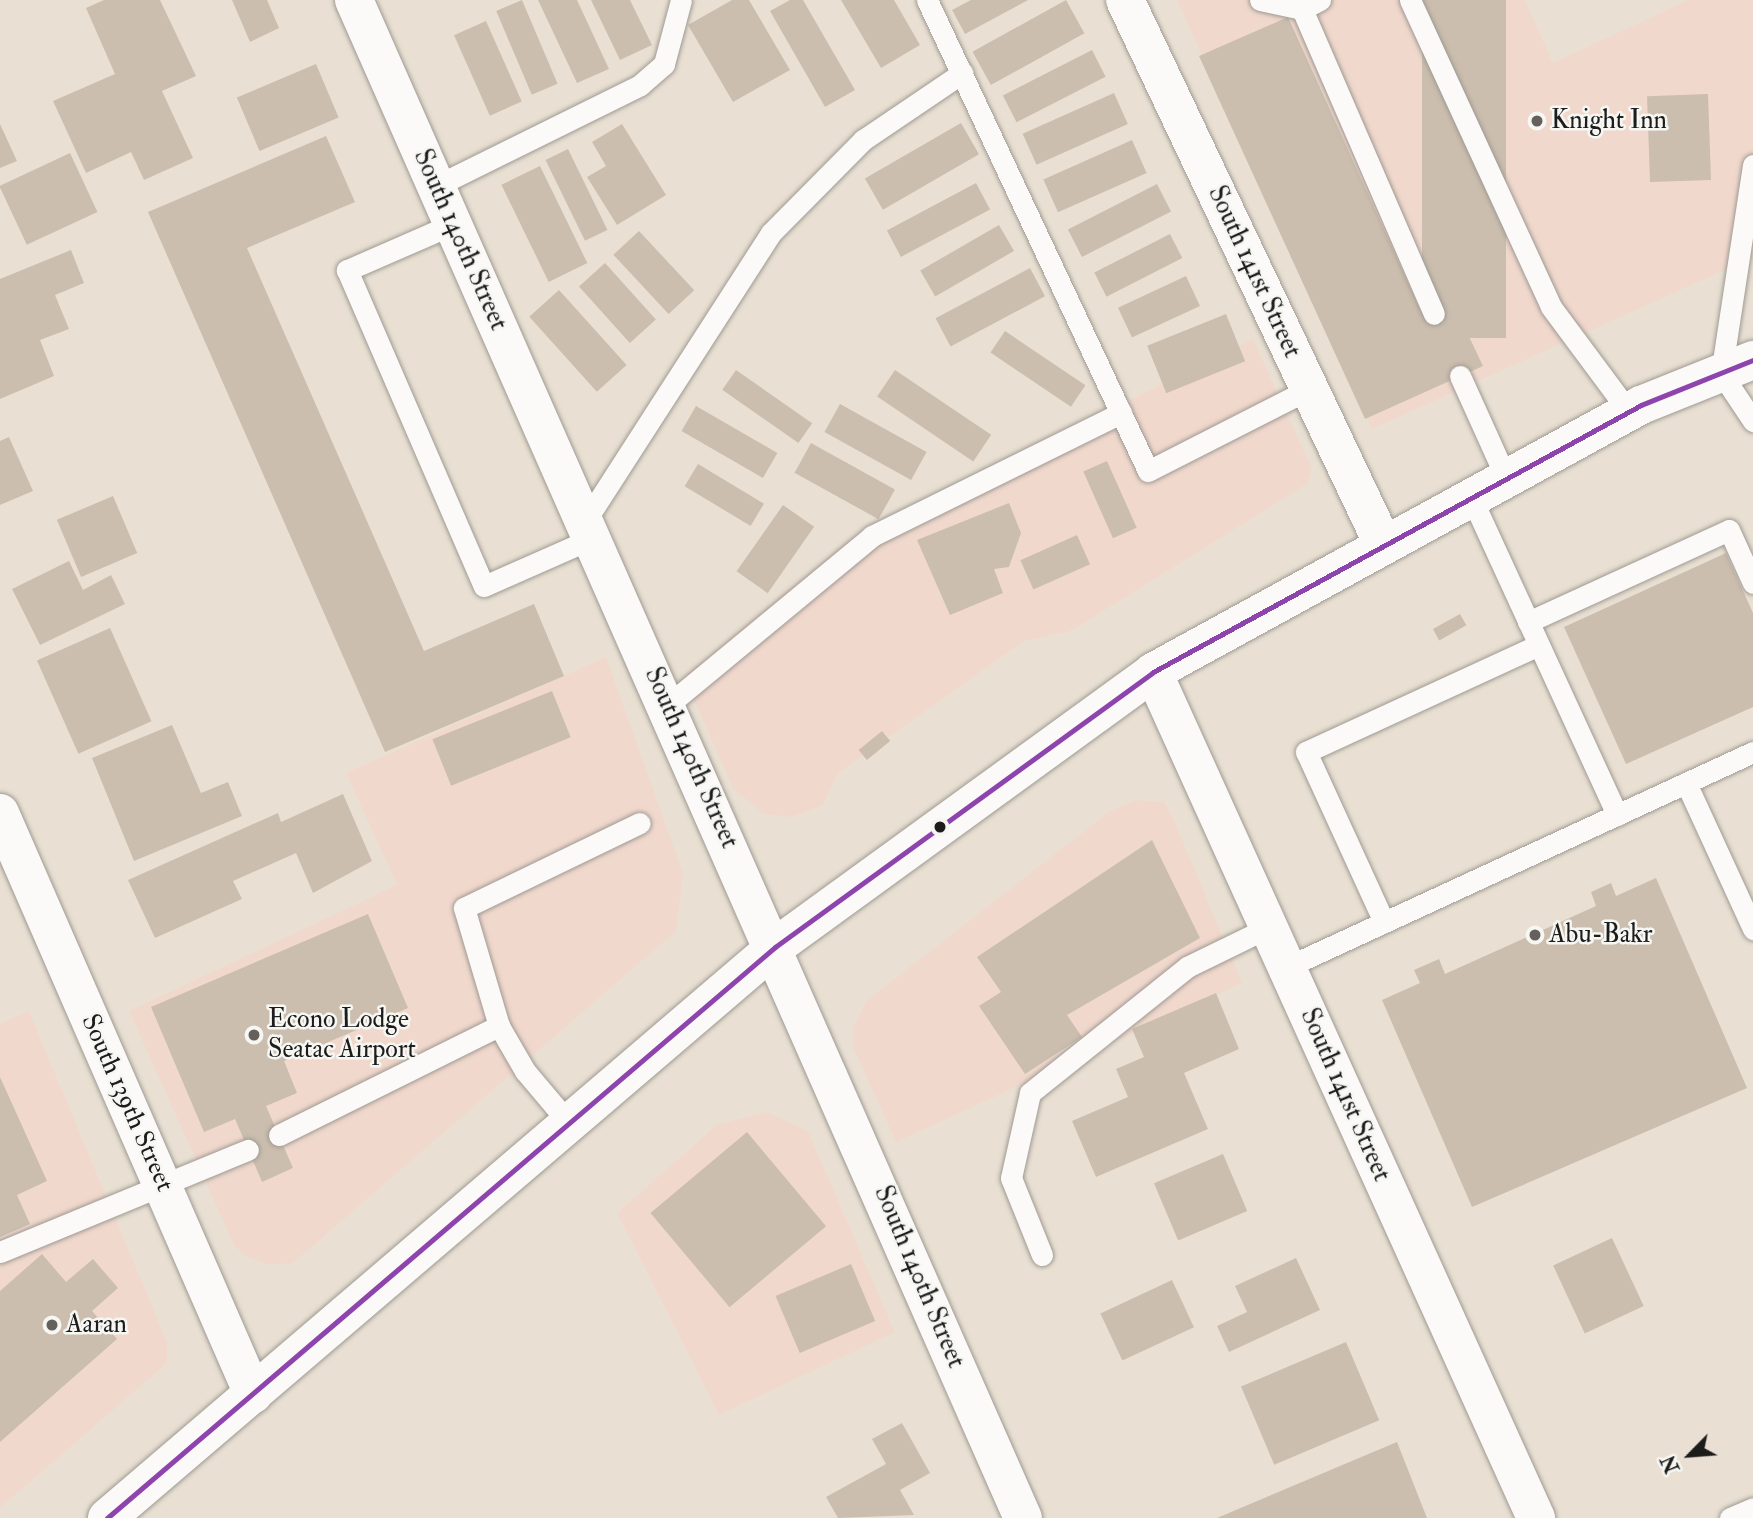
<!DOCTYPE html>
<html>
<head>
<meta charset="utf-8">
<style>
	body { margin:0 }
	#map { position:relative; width:1753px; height:1518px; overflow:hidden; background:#e9e0d3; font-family:"IM FELL Double Pica",serif }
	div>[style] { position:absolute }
	.built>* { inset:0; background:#f1d8cd }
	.building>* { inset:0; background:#cbbeae; transform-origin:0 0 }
	.roads { filter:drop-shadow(0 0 2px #9f9a93) drop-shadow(0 0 2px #9f9a93) }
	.service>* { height:21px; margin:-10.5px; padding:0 10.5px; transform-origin:10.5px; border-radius:10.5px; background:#fcfaf8 }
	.minor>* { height:38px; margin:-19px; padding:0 19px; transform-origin:19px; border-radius:19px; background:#fcfaf8 }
	.primary>* { height:38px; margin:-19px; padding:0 19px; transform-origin:19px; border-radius:19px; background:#fcfaf8 }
	.bus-1>* { height:5px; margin:-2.5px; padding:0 2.5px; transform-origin:2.5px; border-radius:2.5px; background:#8e44ad }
	.dots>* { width:19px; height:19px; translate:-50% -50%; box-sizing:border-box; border:4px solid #f6f6f2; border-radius:50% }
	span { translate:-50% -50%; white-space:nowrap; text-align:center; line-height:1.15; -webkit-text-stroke:5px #f6f6f2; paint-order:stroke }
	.poi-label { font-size:26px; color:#1c1c1c }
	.left { translate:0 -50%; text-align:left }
	.street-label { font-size:26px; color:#1c1c1c }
	.north { position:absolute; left:1655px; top:1420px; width:70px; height:70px; -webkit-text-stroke:5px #f6f6f2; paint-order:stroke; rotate:245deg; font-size:19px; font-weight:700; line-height:28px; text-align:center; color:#1c1c1c }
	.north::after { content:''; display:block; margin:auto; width:24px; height:32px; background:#1c1c1c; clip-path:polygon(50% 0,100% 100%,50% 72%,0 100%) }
</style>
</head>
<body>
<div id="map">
	<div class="built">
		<div style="clip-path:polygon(1177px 0,1525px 0,1553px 63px,1688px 0,1753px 0,1753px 257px,1372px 429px)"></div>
		<div style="clip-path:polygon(1253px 339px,1312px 469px,1307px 484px,1071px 631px,1024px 641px,838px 773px,823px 805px,791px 817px,763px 814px,733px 788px,683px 676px,852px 538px)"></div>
		<div style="clip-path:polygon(606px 657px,683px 873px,676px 931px,293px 1263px,269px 1265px,247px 1257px,234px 1245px,129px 1011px,397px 885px,346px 773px)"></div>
		<div style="clip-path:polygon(1136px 800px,1164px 802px,1174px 820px,1242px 983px,896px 1142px,854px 1049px,854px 1026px,866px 1001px,1110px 811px)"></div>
		<div style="clip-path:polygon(29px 1011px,167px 1342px,167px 1363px,0 1508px,0 1024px)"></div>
		<div style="clip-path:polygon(767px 1112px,808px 1131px,895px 1332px,719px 1415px,617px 1213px,718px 1124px)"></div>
	</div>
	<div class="building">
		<div style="clip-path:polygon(104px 0,160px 0,196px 76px,162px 91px,193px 158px,144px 180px,131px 152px,86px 173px,53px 101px,115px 74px,86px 8px)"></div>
		<div style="clip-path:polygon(232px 0,267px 0,279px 28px,250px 42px)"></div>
		<div style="left:522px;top:0;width:91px;height:28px;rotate:67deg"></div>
		<div style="clip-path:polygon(538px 0,577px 0,609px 69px,577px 83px)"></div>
		<div style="clip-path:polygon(591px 0,630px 0,652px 45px,620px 60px)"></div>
		<div style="clip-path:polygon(732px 0,749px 0,790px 70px,733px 102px,688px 25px)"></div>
		<div style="clip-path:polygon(790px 0,803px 0,855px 90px,825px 107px,770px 11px)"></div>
		<div style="clip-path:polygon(841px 0,894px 0,920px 45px,881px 68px)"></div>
		<div style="clip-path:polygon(971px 0,1028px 0,965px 34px,952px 10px)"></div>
		<div style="left:1066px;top:0;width:38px;height:107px;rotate:61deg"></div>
		<div style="left:1422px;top:0;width:84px;height:338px"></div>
		<div style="clip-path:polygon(1288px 17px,1424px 318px,1454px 305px,1483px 366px,1365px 419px,1199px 56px)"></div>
		<div style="left:486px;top:21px;width:88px;height:35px;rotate:66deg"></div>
		<div style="left:1092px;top:50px;width:30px;height:100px;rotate:63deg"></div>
		<div style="left:316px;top:64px;width:58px;height:86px;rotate:67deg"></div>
		<div style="left:1114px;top:93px;width:34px;height:100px;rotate:66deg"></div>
		<div style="left:1708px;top:94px;width:86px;height:61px;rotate:88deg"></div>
		<div style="left:961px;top:123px;width:36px;height:111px;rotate:60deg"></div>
		<div style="clip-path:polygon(0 124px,17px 161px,0 168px)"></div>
		<div style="clip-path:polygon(622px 124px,666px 195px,617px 225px,587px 177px,606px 166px,592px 142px)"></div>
		<div style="clip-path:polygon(326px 136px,355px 202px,247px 248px,356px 496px,424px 651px,534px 604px,564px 676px,385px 752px,148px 212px)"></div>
		<div style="left:1132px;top:140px;width:36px;height:97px;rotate:66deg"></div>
		<div style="left:568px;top:149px;width:90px;height:25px;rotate:64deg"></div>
		<div style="left:70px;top:153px;width:65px;height:78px;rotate:65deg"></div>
		<div style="left:540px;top:166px;width:108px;height:43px;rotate:64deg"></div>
		<div style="left:976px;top:183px;width:30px;height:101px;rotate:62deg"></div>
		<div style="left:1157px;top:184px;width:31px;height:100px;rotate:63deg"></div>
		<div style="left:999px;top:225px;width:30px;height:91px;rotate:60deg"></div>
		<div style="left:639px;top:231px;width:81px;height:35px;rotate:47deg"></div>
		<div style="left:1170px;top:234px;width:27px;height:85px;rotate:63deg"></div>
		<div style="clip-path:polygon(71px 250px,84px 283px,55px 295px,69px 329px,40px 340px,54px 376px,0 399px,0 279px)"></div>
		<div style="left:605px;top:263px;width:76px;height:35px;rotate:48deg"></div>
		<div style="left:1030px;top:268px;width:32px;height:107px;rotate:62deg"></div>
		<div style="left:1186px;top:276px;width:33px;height:75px;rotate:65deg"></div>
		<div style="left:559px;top:290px;width:101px;height:40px;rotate:48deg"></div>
		<div style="left:1226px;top:314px;width:51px;height:85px;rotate:68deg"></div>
		<div style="left:1005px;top:331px;width:97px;height:26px;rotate:34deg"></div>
		<div style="left:736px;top:370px;width:93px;height:24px;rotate:35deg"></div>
		<div style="left:895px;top:370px;width:116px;height:32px;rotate:34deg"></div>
		<div style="left:840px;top:404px;width:99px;height:32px;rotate:29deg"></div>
		<div style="left:696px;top:406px;width:94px;height:29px;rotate:30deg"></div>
		<div style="clip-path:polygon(9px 437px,33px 491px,0 505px,0 441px)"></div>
		<div style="left:811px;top:443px;width:96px;height:34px;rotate:29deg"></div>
		<div style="left:1107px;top:461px;width:73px;height:26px;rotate:66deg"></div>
		<div style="left:698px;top:464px;width:77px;height:26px;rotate:31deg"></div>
		<div style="left:113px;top:496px;width:62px;height:61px;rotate:67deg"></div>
		<div style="clip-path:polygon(1009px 503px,1021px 533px,1009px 567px,994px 569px,1003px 593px,950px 615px,917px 540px)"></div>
		<div style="left:783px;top:505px;width:38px;height:81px;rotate:35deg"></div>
		<div style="left:1077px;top:535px;width:32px;height:62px;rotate:66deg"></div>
		<div style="clip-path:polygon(1726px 553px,1753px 613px,1753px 707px,1626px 764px,1564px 627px)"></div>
		<div style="clip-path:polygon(69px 561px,83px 590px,111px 575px,125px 604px,40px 645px,12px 589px)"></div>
		<div style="left:1460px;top:614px;width:13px;height:31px;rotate:61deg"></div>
		<div style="left:110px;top:628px;width:102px;height:80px;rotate:66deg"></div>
		<div style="left:552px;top:691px;width:50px;height:129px;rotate:68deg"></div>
		<div style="clip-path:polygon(172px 725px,201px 793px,228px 782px,242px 816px,134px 861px,92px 758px)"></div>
		<div style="left:882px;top:731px;width:13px;height:30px;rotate:51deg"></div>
		<div style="clip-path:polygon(343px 794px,372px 861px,313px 893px,296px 853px,233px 881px,242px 899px,155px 938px,128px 880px,278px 813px,281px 822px)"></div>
		<div style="clip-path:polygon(1152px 840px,1200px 938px,1067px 1015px,1082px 1037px,1025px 1074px,979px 1006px,1001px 992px,977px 957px)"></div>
		<div style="clip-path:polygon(1656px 878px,1747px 1088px,1472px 1207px,1382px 1000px,1420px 983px,1414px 970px,1439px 959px,1445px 974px,1596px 906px,1591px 892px,1611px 883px,1616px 896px)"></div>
		<div style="clip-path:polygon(368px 914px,408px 1008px,284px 1061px,297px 1093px,266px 1106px,293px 1168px,262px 1182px,235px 1119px,204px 1132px,151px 1007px)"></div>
		<div style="clip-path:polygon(1216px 993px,1239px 1049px,1184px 1073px,1208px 1129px,1096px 1177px,1072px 1121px,1128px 1097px,1116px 1069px,1144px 1057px,1132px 1029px)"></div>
		<div style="clip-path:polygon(0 1077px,47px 1181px,17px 1195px,30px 1224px,0 1237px)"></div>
		<div style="left:747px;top:1132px;width:123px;height:126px;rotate:50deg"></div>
		<div style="left:1223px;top:1154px;width:62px;height:75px;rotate:67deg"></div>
		<div style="left:1612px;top:1238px;width:75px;height:65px;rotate:65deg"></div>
		<div style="clip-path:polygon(42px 1254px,66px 1282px,93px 1259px,118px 1288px,92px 1311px,117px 1339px,0 1442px,0 1291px)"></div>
		<div style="clip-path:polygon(1296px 1258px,1320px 1310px,1229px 1352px,1217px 1326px,1247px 1312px,1235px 1286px)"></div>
		<div style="left:851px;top:1264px;width:62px;height:82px;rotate:67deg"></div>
		<div style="left:1172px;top:1280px;width:52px;height:79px;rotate:65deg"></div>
		<div style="left:1346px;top:1342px;width:85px;height:114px;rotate:67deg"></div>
		<div style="clip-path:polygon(902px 1423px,930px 1473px,900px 1490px,914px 1515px,838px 1518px,826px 1497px,886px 1464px,872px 1439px)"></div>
		<div style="clip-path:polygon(1397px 1442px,1427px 1518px,1217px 1518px)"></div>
	</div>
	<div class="roads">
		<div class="service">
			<div style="left:927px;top:0;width:520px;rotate:64.86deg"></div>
			<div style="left:1148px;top:471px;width:181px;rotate:-27deg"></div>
			<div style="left:1260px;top:0;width:43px;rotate:12.1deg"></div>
			<div style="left:1320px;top:0;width:20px;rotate:153deg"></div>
			<div style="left:1302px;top:9px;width:332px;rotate:66.6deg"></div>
			<div style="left:1410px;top:0;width:338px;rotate:65.3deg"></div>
			<div style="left:1551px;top:307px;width:131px;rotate:53.4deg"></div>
			<div style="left:1753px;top:165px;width:210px;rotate:98.7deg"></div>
			<div style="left:1721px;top:373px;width:58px;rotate:56.3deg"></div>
			<div style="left:436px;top:186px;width:228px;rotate:-26.3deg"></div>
			<div style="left:640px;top:85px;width:32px;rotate:-41deg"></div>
			<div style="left:664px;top:64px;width:66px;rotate:-75.1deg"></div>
			<div style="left:453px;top:224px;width:116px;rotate:156.5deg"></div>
			<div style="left:347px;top:270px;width:344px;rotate:66.6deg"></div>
			<div style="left:484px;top:586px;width:119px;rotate:-23.8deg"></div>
			<div style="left:1460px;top:376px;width:112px;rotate:65.7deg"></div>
			<div style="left:1471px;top:497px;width:350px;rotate:65.3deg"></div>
			<div style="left:586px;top:520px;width:341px;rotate:-57.2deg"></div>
			<div style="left:771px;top:233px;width:131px;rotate:-45.3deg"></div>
			<div style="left:863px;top:140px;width:120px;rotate:-34.1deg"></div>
			<div style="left:1528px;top:622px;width:221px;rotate:-24.6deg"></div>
			<div style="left:1729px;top:530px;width:58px;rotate:65.6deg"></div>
			<div style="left:668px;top:705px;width:265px;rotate:-39.6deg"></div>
			<div style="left:872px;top:536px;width:278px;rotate:-26.3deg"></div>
			<div style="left:1686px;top:783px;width:161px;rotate:65.3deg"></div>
			<div style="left:1384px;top:922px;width:187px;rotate:-114.6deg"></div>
			<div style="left:1306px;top:752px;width:256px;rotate:-24.7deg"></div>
			<div style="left:1287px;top:967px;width:513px;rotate:-24.77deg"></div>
			<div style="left:499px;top:1026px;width:123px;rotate:-106.5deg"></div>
			<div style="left:464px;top:908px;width:195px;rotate:-25.8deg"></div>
			<div style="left:279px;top:1135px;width:246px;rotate:-26.4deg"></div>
			<div style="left:499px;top:1026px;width:52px;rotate:60deg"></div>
			<div style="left:525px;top:1071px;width:68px;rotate:49.8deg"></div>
			<div style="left:0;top:1252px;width:268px;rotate:-22.4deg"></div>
			<div style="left:1042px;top:1255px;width:83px;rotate:-111.9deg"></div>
			<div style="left:1011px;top:1178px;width:87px;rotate:-77.4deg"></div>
			<div style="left:1030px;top:1093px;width:201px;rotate:-38.7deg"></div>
			<div style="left:1187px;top:967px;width:91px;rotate:-26deg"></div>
			<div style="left:1730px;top:1518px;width:25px;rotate:-23deg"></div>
		</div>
		<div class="minor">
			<div style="left:354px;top:0;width:1659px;rotate:66.22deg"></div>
			<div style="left:1125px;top:0;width:602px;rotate:64.63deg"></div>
			<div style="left:1153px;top:672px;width:929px;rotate:65.64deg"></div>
			<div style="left:0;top:813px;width:634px;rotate:66.47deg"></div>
		</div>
		<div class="primary">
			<div style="left:107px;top:1518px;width:879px;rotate:-40.52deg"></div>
			<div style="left:775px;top:947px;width:467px;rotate:-36deg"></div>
			<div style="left:1153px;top:672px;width:556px;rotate:-28.68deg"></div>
			<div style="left:1641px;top:405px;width:121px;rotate:-21.9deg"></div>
		</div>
	</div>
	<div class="bus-1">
		<div style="left:107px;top:1518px;width:879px;rotate:-40.52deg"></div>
		<div style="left:775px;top:947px;width:467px;rotate:-36deg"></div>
		<div style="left:1153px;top:672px;width:556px;rotate:-28.68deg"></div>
		<div style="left:1641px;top:405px;width:121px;rotate:-21.9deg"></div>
	</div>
	<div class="dots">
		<div style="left:1537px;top:121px;background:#64615c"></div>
		<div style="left:940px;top:827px;background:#1c1c1c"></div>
		<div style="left:1535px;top:935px;background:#64615c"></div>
		<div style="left:254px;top:1035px;background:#64615c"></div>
		<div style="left:52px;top:1325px;background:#64615c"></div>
	</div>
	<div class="poi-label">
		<span class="left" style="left:1551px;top:121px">Knight Inn</span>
		<span class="left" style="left:1549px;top:935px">Abu-Bakr</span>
		<span class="left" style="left:268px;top:1035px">Econo Lodge<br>Seatac Airport</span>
		<span class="left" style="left:66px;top:1325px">Aaran</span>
	</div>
	<div class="street-label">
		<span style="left:460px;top:240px;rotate:66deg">South 140th Street</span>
		<span style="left:1254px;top:272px;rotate:65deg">South 141st Street</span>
		<span style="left:691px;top:758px;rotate:66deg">South 140th Street</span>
		<span style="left:1345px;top:1095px;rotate:66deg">South 141st Street</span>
		<span style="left:127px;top:1103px;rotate:66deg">South 139th Street</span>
		<span style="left:919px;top:1277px;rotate:67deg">South 140th Street</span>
	</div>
	<div class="north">N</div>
</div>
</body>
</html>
